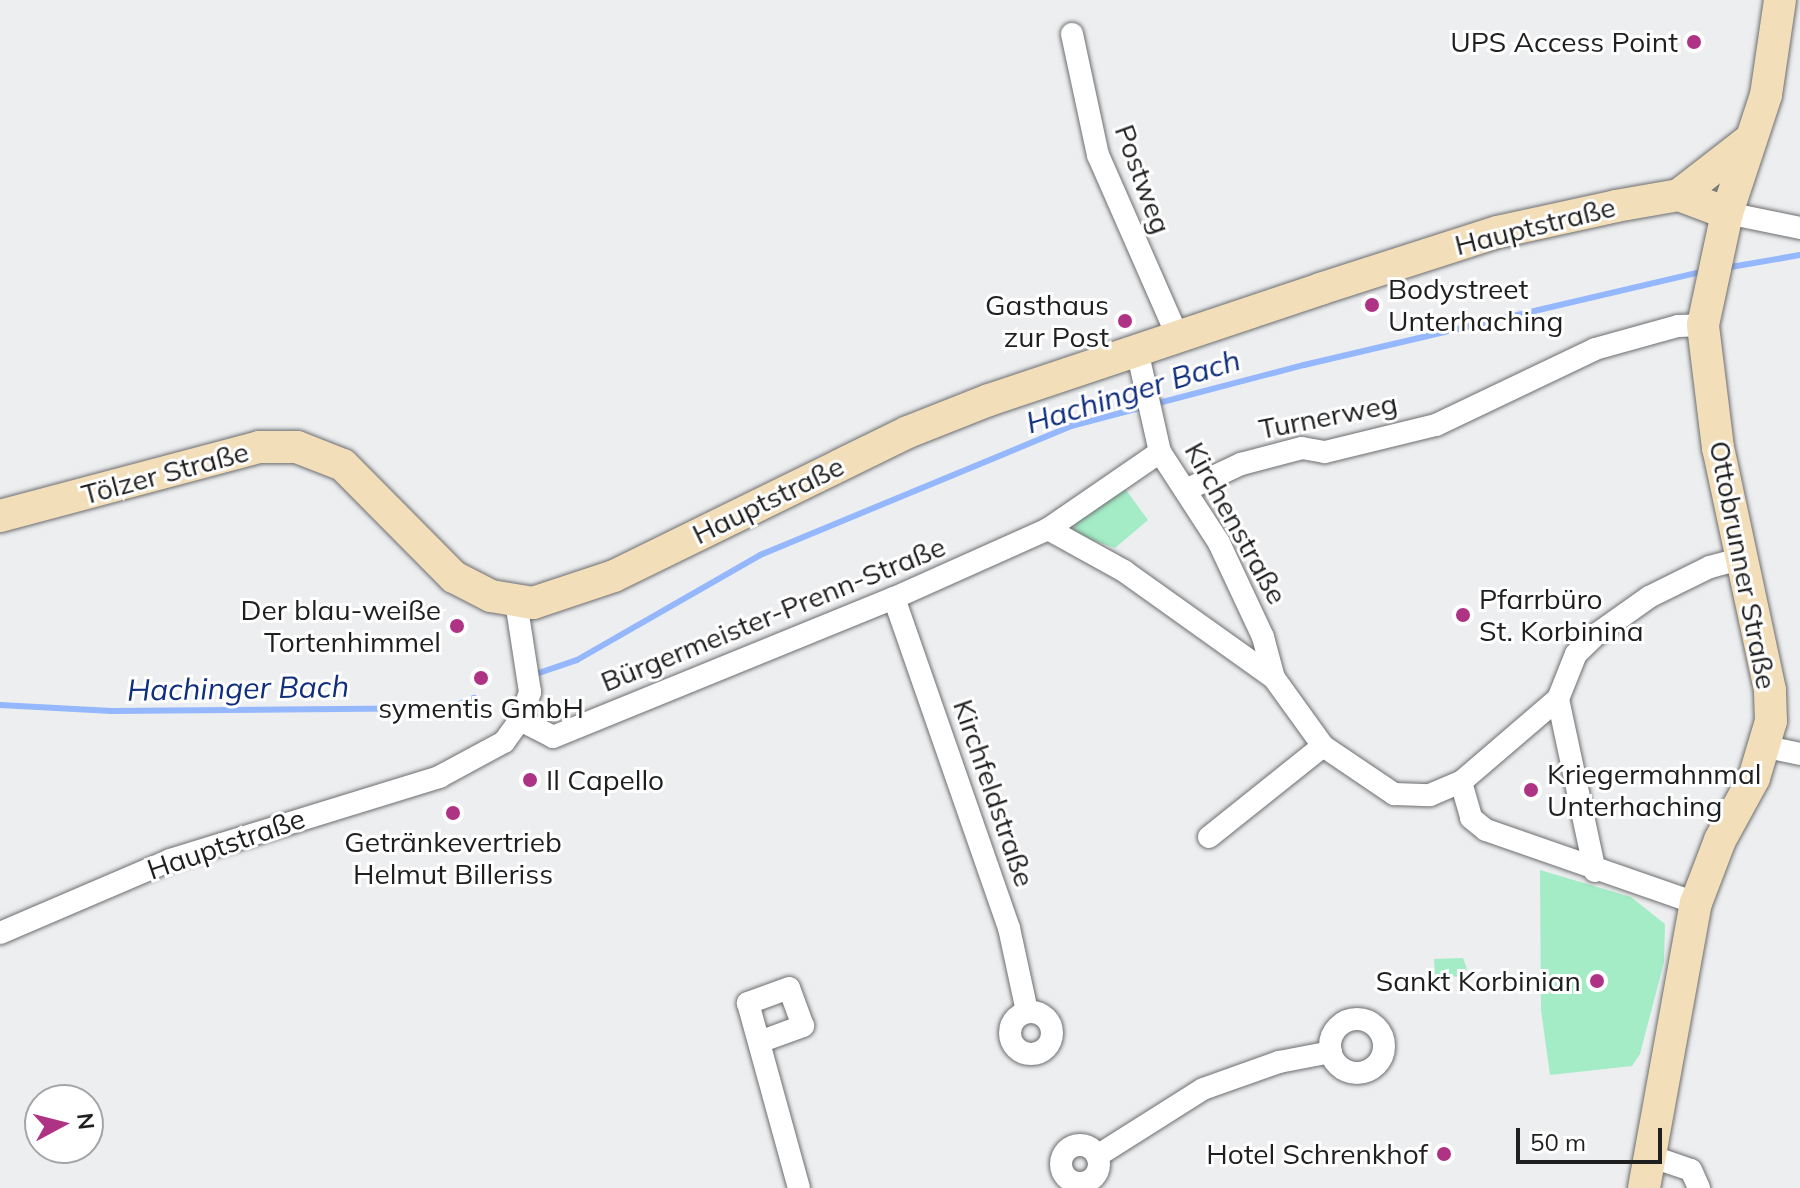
<!DOCTYPE html>
<html>
<head>
<meta charset="utf-8">
<style>
	body { margin:0 }
	#map { position:relative; width:1800px; height:1188px; overflow:hidden; background:#edeef0; font-family:Mulish,sans-serif }
	div>[style] { position:absolute }
	.green>* { inset:0; background:#a3ecc6 }
	.stream>* { height:6px; margin:-3px; padding:0 3px; transform-origin:3px; border-radius:3px; background:#94b7fe }
	.roads { filter:drop-shadow(0 0 2px #6d6e6f) drop-shadow(0 0 2px #6d6e6f) }
	.street>* { height:22px; margin:-11px; padding:0 11px; transform-origin:11px; border-radius:11px; background:#fff }
	.street>.ring { margin:-11px; padding:0; box-sizing:content-box; background:none; border:22px solid #fff; border-radius:50% }
	.secondary>* { height:32px; margin:-16px; padding:0 16px; transform-origin:16px; border-radius:16px; background:#f3deba }
	.dots>* { width:22px; height:22px; translate:-50% -50%; box-sizing:border-box; border:4px solid #fff; border-radius:50% }
	span { translate:-50% -50%; white-space:nowrap; text-align:center; line-height:1.15; -webkit-text-stroke:6px #fff; paint-order:stroke }
	.poi-label { font-size:28px; color:#1f1f1f }
	.right { translate:-100% -50%; text-align:right }
	.left { translate:0 -50%; text-align:left }
	.street-label { font-size:28px; color:#1f1f1f }
	.water-label { font-size:30px; color:#102e7e; font-style:italic }
	.north { position:absolute; left:24px; top:1084px; width:80px; height:80px; box-sizing:border-box; background:#fff; border:2px solid #a5a5a5; border-radius:50%; rotate:83deg; font-size:22px; font-weight:700; line-height:32px; text-align:center; color:#1f1f1f }
	.north::after { content:''; display:block; margin:auto; width:28px; height:36px; background:#ae3385; clip-path:polygon(50% 0,100% 100%,50% 72%,0 100%) }
	.scale { position:absolute; left:1516px; top:1128px; width:146px; height:36px; box-sizing:border-box; border:4px solid #1f1f1f; border-top:0; padding-left:10px; font-size:24px; line-height:28px; white-space:nowrap; color:#1f1f1f; -webkit-text-stroke:6px #fff; paint-order:stroke }
</style>
</head>
<body>
<div id="map">
	<div class="green">
		<div style="clip-path:polygon(1123px 486px,1148px 520px,1115px 548px,1072px 533px,1076px 522px)"></div>
		<div style="clip-path:polygon(1540px 870px,1631px 897px,1665px 924px,1664px 962px,1640px 1054px,1632px 1066px,1550px 1075px,1541px 1010px)"></div>
		<div style="clip-path:polygon(1463px 958px,1467px 969px,1461px 977px,1435px 975px,1434px 959px)"></div>
	</div>
	<div class="stream">
		<div style="left:1725px;top:268px;width:76px;rotate:-9.8deg"></div>
		<div style="left:533px;top:675px;width:46px;rotate:-18.8deg"></div>
		<div style="left:577px;top:660px;width:211px;rotate:-29.8deg"></div>
		<div style="left:760px;top:555px;width:337px;rotate:-22.5deg"></div>
		<div style="left:1071px;top:426px;width:241px;rotate:-14.7deg"></div>
		<div style="left:1304px;top:365px;width:409px;rotate:-13.2deg"></div>
		<div style="left:0;top:705px;width:112px;rotate:3.1deg"></div>
		<div style="left:112px;top:711px;width:337px;rotate:-0.5deg"></div>
		<div style="left:449px;top:708px;width:27px;rotate:-22deg"></div>
	</div>
	<div class="roads">
		<div class="street">
			<div style="left:1072px;top:34px;width:124px;rotate:77.9deg"></div>
			<div style="left:1098px;top:155px;width:199px;rotate:66.3deg"></div>
			<div style="left:1727px;top:213px;width:75px;rotate:11.6deg"></div>
			<div style="left:1137px;top:350px;width:105px;rotate:77.3deg"></div>
			<div style="left:1160px;top:452px;width:108px;rotate:57deg"></div>
			<div style="left:1219px;top:543px;width:104px;rotate:64.9deg"></div>
			<div style="left:1263px;top:637px;width:42px;rotate:75deg"></div>
			<div style="left:1188px;top:489px;width:59px;rotate:-25.3deg"></div>
			<div style="left:1241px;top:464px;width:63px;rotate:-14.7deg"></div>
			<div style="left:1302px;top:448px;width:23px;rotate:10deg"></div>
			<div style="left:1325px;top:452px;width:114px;rotate:-13.7deg"></div>
			<div style="left:1436px;top:425px;width:176px;rotate:-25.5deg"></div>
			<div style="left:1595px;top:349px;width:86px;rotate:-15.5deg"></div>
			<div style="left:1678px;top:326px;width:25px;rotate:-2deg"></div>
			<div style="left:1048px;top:529px;width:87px;rotate:28.9deg"></div>
			<div style="left:1124px;top:571px;width:184px;rotate:35.5deg"></div>
			<div style="left:1274px;top:678px;width:84px;rotate:54.2deg"></div>
			<div style="left:1323px;top:746px;width:86px;rotate:34.1deg"></div>
			<div style="left:1394px;top:794px;width:36px;rotate:2deg"></div>
			<div style="left:1430px;top:795px;width:34px;rotate:-23deg"></div>
			<div style="left:1461px;top:782px;width:37px;rotate:74deg"></div>
			<div style="left:1471px;top:818px;width:19px;rotate:39deg"></div>
			<div style="left:1486px;top:830px;width:222px;rotate:19.2deg"></div>
			<div style="left:894px;top:598px;width:349px;rotate:70.8deg"></div>
			<div style="left:1009px;top:928px;width:85px;rotate:77.8deg"></div>
			<div style="left:1558px;top:699px;width:176px;rotate:77.9deg"></div>
			<div style="left:520px;top:720px;width:37px;rotate:27deg"></div>
			<div style="left:553px;top:737px;width:368px;rotate:-22.2deg"></div>
			<div style="left:894px;top:598px;width:169px;rotate:-24.1deg"></div>
			<div style="left:1048px;top:529px;width:136px;rotate:-34.5deg"></div>
			<div style="left:1767px;top:747px;width:34px;rotate:12deg"></div>
			<div style="left:1461px;top:782px;width:128px;rotate:-40.6deg"></div>
			<div style="left:1558px;top:699px;width:48px;rotate:-68.2deg"></div>
			<div style="left:1576px;top:654px;width:29px;rotate:-44deg"></div>
			<div style="left:1597px;top:634px;width:64px;rotate:-35.4deg"></div>
			<div style="left:1649px;top:597px;width:68px;rotate:-26.2deg"></div>
			<div style="left:1710px;top:567px;width:31px;rotate:-15deg"></div>
			<div style="left:1209px;top:837px;width:146px;rotate:-38.6deg"></div>
			<div style="left:0;top:933px;width:185px;rotate:-23.2deg"></div>
			<div style="left:170px;top:860px;width:282px;rotate:-17.1deg"></div>
			<div style="left:439px;top:777px;width:74px;rotate:-28.3deg"></div>
			<div style="left:504px;top:742px;width:27px;rotate:-54deg"></div>
			<div style="left:520px;top:720px;width:30px;rotate:-70deg"></div>
			<div style="left:530px;top:692px;width:91px;rotate:-98.8deg"></div>
			<div class="ring" style="left:1010px;top:1012px;width:20px;height:20px"></div>
			<div class="ring" style="left:1330px;top:1019px;width:32px;height:32px"></div>
			<div style="left:762px;top:1041px;width:44px;rotate:-20.1deg"></div>
			<div style="left:803px;top:1026px;width:40px;rotate:-110.2deg"></div>
			<div style="left:789px;top:988px;width:44px;rotate:159.9deg"></div>
			<div style="left:748px;top:1003px;width:192px;rotate:74.6deg"></div>
			<div class="ring" style="left:1061px;top:1145px;width:16px;height:16px"></div>
			<div style="left:1647px;top:1155px;width:46px;rotate:18.8deg"></div>
			<div style="left:1691px;top:1170px;width:20px;rotate:66deg"></div>
			<div style="left:1097px;top:1156px;width:125px;rotate:-32.3deg"></div>
			<div style="left:1203px;top:1089px;width:81px;rotate:-19.6deg"></div>
			<div style="left:1279px;top:1062px;width:53px;rotate:-10.9deg"></div>
		</div>
		<div class="secondary">
			<div style="left:1679px;top:195px;width:91px;rotate:-37.9deg"></div>
			<div style="left:0;top:516px;width:268px;rotate:-14.9deg"></div>
			<div style="left:259px;top:447px;width:38px"></div>
			<div style="left:297px;top:447px;width:49px;rotate:21.4deg"></div>
			<div style="left:343px;top:465px;width:158px;rotate:45.3deg"></div>
			<div style="left:454px;top:577px;width:42px;rotate:27.2deg"></div>
			<div style="left:491px;top:596px;width:43px;rotate:9.5deg"></div>
			<div style="left:533px;top:603px;width:85px;rotate:-18.4deg"></div>
			<div style="left:614px;top:576px;width:327px;rotate:-26.1deg"></div>
			<div style="left:908px;top:432px;width:87px;rotate:-21.6deg"></div>
			<div style="left:989px;top:400px;width:349px;rotate:-18.5deg"></div>
			<div style="left:1320px;top:289px;width:187px;rotate:-17.8deg"></div>
			<div style="left:1498px;top:232px;width:121px;rotate:-12.4deg"></div>
			<div style="left:1616px;top:206px;width:64px;rotate:-9.9deg"></div>
			<div style="left:1679px;top:195px;width:51px;rotate:20.6deg"></div>
			<div style="left:1644px;top:1188px;width:290px;rotate:-79.7deg"></div>
			<div style="left:1696px;top:903px;width:67px;rotate:-69.1deg"></div>
			<div style="left:1720px;top:840px;width:71px;rotate:-61.3deg"></div>
			<div style="left:1754px;top:778px;width:59px;rotate:-73.4deg"></div>
			<div style="left:1771px;top:721px;width:31px;rotate:-92deg"></div>
			<div style="left:1770px;top:690px;width:248px;rotate:-102.1deg"></div>
			<div style="left:1718px;top:448px;width:124px;rotate:-97deg"></div>
			<div style="left:1703px;top:325px;width:115px;rotate:-77.9deg"></div>
			<div style="left:1727px;top:213px;width:124px;rotate:-71.7deg"></div>
			<div style="left:1766px;top:95px;width:96px;rotate:-81.6deg"></div>
		</div>
	</div>
	<div class="dots">
		<div style="left:1694px;top:42px;background:#ae3385"></div>
		<div style="left:1372px;top:305px;background:#ae3385"></div>
		<div style="left:1125px;top:321px;background:#ae3385"></div>
		<div style="left:1463px;top:615px;background:#ae3385"></div>
		<div style="left:457px;top:626px;background:#ae3385"></div>
		<div style="left:481px;top:678px;background:#ae3385"></div>
		<div style="left:530px;top:780px;background:#ae3385"></div>
		<div style="left:1531px;top:790px;background:#ae3385"></div>
		<div style="left:453px;top:813px;background:#ae3385"></div>
		<div style="left:1597px;top:981px;background:#ae3385"></div>
		<div style="left:1444px;top:1154px;background:#ae3385"></div>
	</div>
	<div class="poi-label">
		<span class="right" style="left:1678px;top:42px">UPS Access Point</span>
		<span class="left" style="left:1388px;top:305px">Bodystreet<br>Unterhaching</span>
		<span class="right" style="left:1109px;top:321px">Gasthaus<br>zur Post</span>
		<span class="left" style="left:1479px;top:615px">Pfarrbüro<br>St. Korbinina</span>
		<span class="right" style="left:441px;top:626px">Der blau-weiße<br>Tortenhimmel</span>
		<span style="left:481px;top:708px">symentis GmbH</span>
		<span class="left" style="left:1547px;top:790px">Kriegermahnmal<br>Unterhaching</span>
		<span class="left" style="left:546px;top:780px">Il Capello</span>
		<span style="left:453px;top:858px">Getränkevertrieb<br>Helmut Billeriss</span>
		<span class="right" style="left:1581px;top:981px">Sankt Korbinian</span>
		<span class="right" style="left:1428px;top:1154px">Hotel Schrenkhof</span>
	</div>
	<div class="street-label">
		<span style="left:1143px;top:179px;rotate:70deg">Postweg</span>
		<span style="left:1535px;top:226px;rotate:-14deg">Hauptstraße</span>
		<span style="left:1328px;top:416px;rotate:-11deg">Turnerweg</span>
		<span style="left:165px;top:473px;rotate:-15deg">Tölzer Straße</span>
		<span style="left:768px;top:500px;rotate:-26deg">Hauptstraße</span>
		<span style="left:1236px;top:523px;rotate:61deg">Kirchenstraße</span>
		<span style="left:1743px;top:565px;rotate:79deg">Ottobrunner Straße</span>
		<span style="left:773px;top:614px;rotate:-22deg">Bürgermeister-Prenn-Straße</span>
		<span style="left:994px;top:793px;rotate:71deg">Kirchfeldstraße</span>
		<span style="left:226px;top:844px;rotate:-19deg">Hauptstraße</span>
	</div>
	<div class="water-label">
		<span style="left:1133px;top:391px;rotate:-17deg">Hachinger Bach</span>
		<span style="left:238px;top:688px;rotate:-1deg">Hachinger Bach</span>
	</div>
	<div class="north">N</div>
	<div class="scale">50 m</div>
</div>
</body>
</html>
